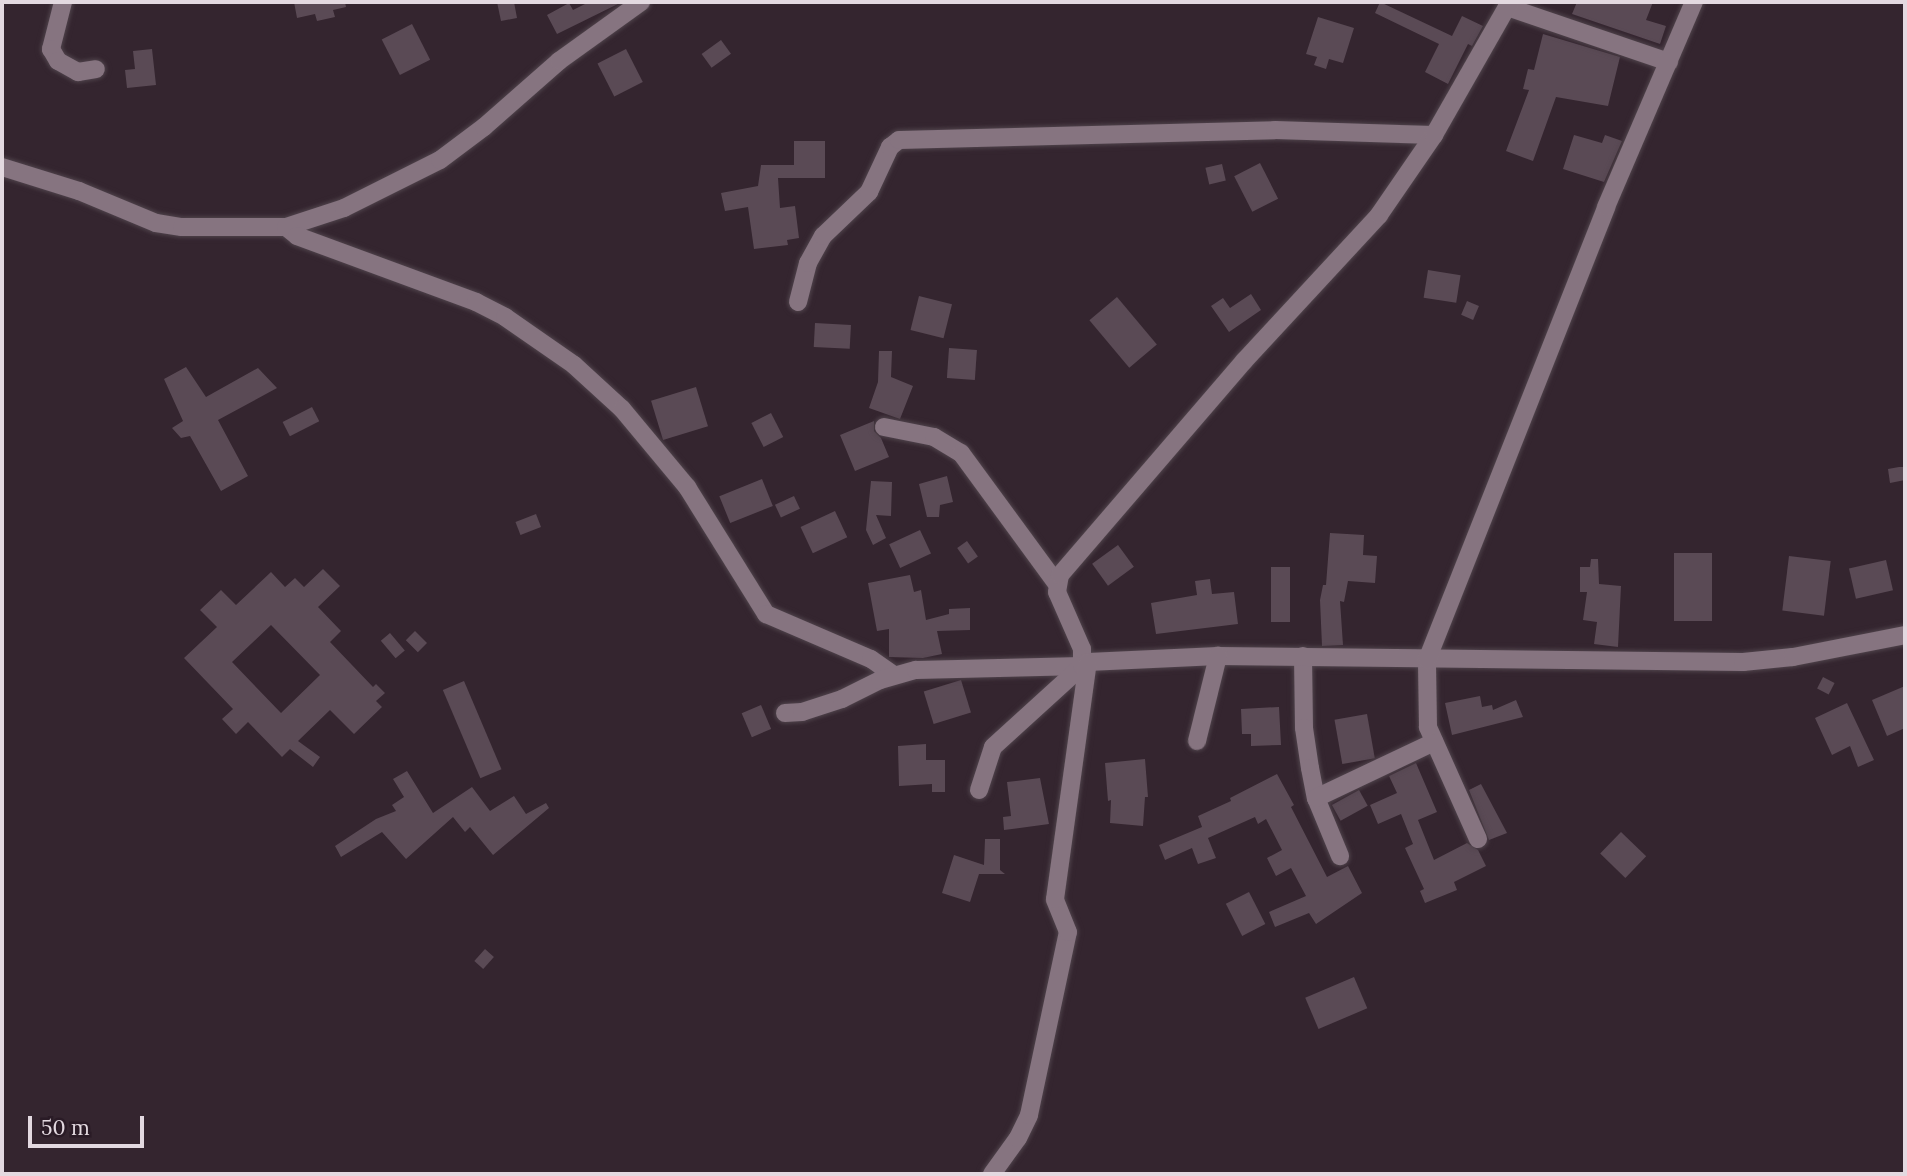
<!DOCTYPE html>
<html>
<head>
<meta charset="utf-8">
<style>
	body { margin:0 }
	#map { position:relative; width:1907px; height:1176px; overflow:hidden; background:#34252f; font-family:Lora,serif }
	div>[style] { position:absolute }
	.building>* { inset:0; background:#5a4a55; transform-origin:0 0 }
	.roads { filter:drop-shadow(0 0 2px #4f434b) drop-shadow(0 0 2px #4f434b) }
	.minor>* { height:18px; margin:-9px; padding:0 9px; transform-origin:9px; border-radius:9px; background:#867480 }
	span { translate:-50% -50%; white-space:nowrap; text-align:center; line-height:1.15; -webkit-text-stroke:7px #2a1b26; paint-order:stroke }
	.frame { position:absolute; inset:0; border:4px solid #e3d9e0; pointer-events:none }
	.scale { position:absolute; left:28px; top:1116px; width:116px; height:32px; box-sizing:border-box; border:4px solid #e3d9e0; border-top:0; padding-left:9px; font-size:21px; line-height:24px; white-space:nowrap; color:#e3d9e0; -webkit-text-stroke:5px #2a1b26; paint-order:stroke }
</style>
</head>
<body>
<div id="map">
	<div class="building">
		<div style="clip-path:polygon(294px 2px,345px 2px,346px 7px,333px 10px,335px 17px,317px 21px,315px 14px,297px 18px)"></div>
		<div style="clip-path:polygon(497px 2px,514px 2px,517px 18px,501px 21px)"></div>
		<div style="clip-path:polygon(589px 2px,622px 2px,557px 34px,547px 15px,569px 3px,573px 10px)"></div>
		<div style="clip-path:polygon(1380px 2px,1452px 36px,1462px 16px,1483px 26px,1472px 46px,1468px 44px,1448px 84px,1425px 72px,1439px 44px,1375px 13px)"></div>
		<div style="clip-path:polygon(1577px 2px,1653px 2px,1646px 20px,1666px 26px,1660px 44px,1572px 14px)"></div>
		<div style="clip-path:polygon(1318px 17px,1354px 28px,1343px 63px,1329px 59px,1326px 69px,1314px 65px,1317px 57px,1306px 54px)"></div>
		<div style="left:412px;top:24px;width:40px;height:34px;rotate:63deg"></div>
		<div style="clip-path:polygon(1543px 34px,1620px 57px,1608px 106px,1556px 97px,1533px 161px,1506px 151px,1529px 90px,1523px 89px,1528px 69px,1534px 70px)"></div>
		<div style="left:721px;top:40px;width:17px;height:24px;rotate:54deg"></div>
		<div style="clip-path:polygon(152px 49px,156px 85px,127px 88px,125px 70px,135px 69px,133px 51px)"></div>
		<div style="left:626px;top:49px;width:37px;height:32px;rotate:63deg"></div>
		<div style="clip-path:polygon(1574px 135px,1602px 143px,1605px 135px,1622px 141px,1604px 182px,1563px 169px)"></div>
		<div style="clip-path:polygon(794px 141px,825px 141px,825px 178px,778px 178px,780px 208px,795px 206px,799px 238px,787px 240px,788px 245px,754px 249px,748px 207px,725px 211px,721px 193px,758px 186px,761px 165px,794px 165px)"></div>
		<div style="left:1260px;top:163px;width:40px;height:29px;rotate:63deg"></div>
		<div style="left:1222px;top:164px;width:17px;height:17px;rotate:77deg"></div>
		<div style="left:1428px;top:270px;width:33px;height:28px;rotate:9deg"></div>
		<div style="clip-path:polygon(1251px 294px,1261px 310px,1229px 332px,1211px 306px,1223px 298px,1230px 308px)"></div>
		<div style="left:919px;top:296px;width:34px;height:35px;rotate:14deg"></div>
		<div style="left:1117px;top:297px;width:62px;height:36px;rotate:50deg"></div>
		<div style="left:1467px;top:301px;width:13px;height:15px;rotate:23deg"></div>
		<div style="left:815px;top:323px;width:36px;height:24px;rotate:3deg"></div>
		<div style="left:949px;top:348px;width:28px;height:30px;rotate:4deg"></div>
		<div style="clip-path:polygon(879px 351px,892px 351px,891px 377px,913px 386px,900px 419px,869px 408px,878px 382px)"></div>
		<div style="clip-path:polygon(186px 367px,206px 397px,258px 368px,277px 388px,218px 420px,248px 476px,221px 491px,190px 436px,181px 438px,172px 428px,183px 421px,164px 379px)"></div>
		<div style="left:696px;top:387px;width:41px;height:47px;rotate:73deg"></div>
		<div style="left:312px;top:407px;width:16px;height:33px;rotate:63deg"></div>
		<div style="left:771px;top:413px;width:27px;height:22px;rotate:63deg"></div>
		<div style="clip-path:polygon(874px 421px,874px 431px,881px 438px,889px 457px,855px 471px,840px 435px)"></div>
		<div style="clip-path:polygon(1899px 467px,1905px 467px,1905px 480px,1890px 483px,1888px 469px)"></div>
		<div style="clip-path:polygon(947px 476px,953px 502px,940px 505px,939px 517px,927px 517px,919px 484px)"></div>
		<div style="left:762px;top:479px;width:29px;height:46px;rotate:68deg"></div>
		<div style="clip-path:polygon(871px 481px,892px 482px,891px 516px,876px 515px,886px 538px,873px 545px,866px 530px)"></div>
		<div style="left:794px;top:496px;width:14px;height:21px;rotate:65deg"></div>
		<div style="left:835px;top:511px;width:29px;height:38px;rotate:65deg"></div>
		<div style="left:536px;top:514px;width:14px;height:22px;rotate:69deg"></div>
		<div style="left:920px;top:530px;width:26px;height:34px;rotate:65deg"></div>
		<div style="clip-path:polygon(1330px 533px,1364px 535px,1363px 555px,1377px 556px,1375px 583px,1348px 581px,1344px 602px,1340px 601px,1343px 645px,1322px 646px,1320px 600px,1323px 585px,1326px 585px)"></div>
		<div style="left:967px;top:541px;width:19px;height:12px;rotate:55deg"></div>
		<div style="left:1118px;top:545px;width:27px;height:32px;rotate:54deg"></div>
		<div style="left:1674px;top:553px;width:38px;height:68px"></div>
		<div style="left:1789px;top:556px;width:42px;height:55px;rotate:7deg"></div>
		<div style="clip-path:polygon(1591px 559px,1598px 559px,1599px 584px,1621px 586px,1618px 647px,1594px 644px,1597px 622px,1583px 620px,1587px 592px,1580px 592px,1580px 567px,1590px 567px)"></div>
		<div style="left:1886px;top:560px;width:31px;height:38px;rotate:77deg"></div>
		<div style="left:1271px;top:567px;width:19px;height:55px"></div>
		<div style="clip-path:polygon(evenodd,323px 569px,340px 586px,318px 607px,341px 631px,330px 642px,373px 687px,376px 684px,385px 693px,376px 701px,382px 707px,354px 734px,330px 710px,298px 741px,320px 757px,313px 767px,290px 749px,282px 757px,248px 722px,236px 734px,222px 719px,233px 709px,184px 658px,217px 627px,200px 610px,221px 590px,236px 605px,271px 572px,285px 587px,295px 578px,304px 587px,323px 569px,271px 625px,320px 675px,281px 713px,232px 662px,271px 625px)"></div>
		<div style="clip-path:polygon(910px 575px,914px 592px,921px 590px,926px 620px,949px 614px,949px 609px,970px 608px,970px 630px,937px 631px,942px 654px,923px 658px,889px 657px,889px 629px,877px 631px,868px 583px)"></div>
		<div style="clip-path:polygon(1210px 579px,1212px 594px,1234px 592px,1238px 624px,1156px 634px,1151px 603px,1197px 595px,1195px 581px)"></div>
		<div style="left:415px;top:631px;width:17px;height:13px;rotate:45deg"></div>
		<div style="left:390px;top:633px;width:23px;height:12px;rotate:50deg"></div>
		<div style="left:1823px;top:677px;width:13px;height:13px;rotate:27deg"></div>
		<div style="left:961px;top:680px;width:34px;height:39px;rotate:73deg"></div>
		<div style="left:464px;top:681px;width:96px;height:23px;rotate:67deg"></div>
		<div style="clip-path:polygon(1905px 686px,1905px 728px,1887px 736px,1872px 700px)"></div>
		<div style="clip-path:polygon(1480px 696px,1482px 707px,1492px 705px,1493px 710px,1516px 700px,1523px 717px,1452px 735px,1445px 703px)"></div>
		<div style="clip-path:polygon(1847px 703px,1874px 760px,1858px 767px,1850px 746px,1832px 755px,1815px 718px)"></div>
		<div style="left:761px;top:705px;width:26px;height:21px;rotate:67deg"></div>
		<div style="clip-path:polygon(1279px 707px,1281px 745px,1251px 746px,1251px 734px,1242px 734px,1241px 709px)"></div>
		<div style="left:1367px;top:714px;width:45px;height:33px;rotate:80deg"></div>
		<div style="clip-path:polygon(926px 744px,926px 760px,945px 760px,945px 792px,932px 792px,932px 784px,899px 786px,898px 746px)"></div>
		<div style="clip-path:polygon(1145px 759px,1148px 797px,1145px 797px,1143px 826px,1110px 823px,1111px 800px,1108px 801px,1105px 763px)"></div>
		<div style="clip-path:polygon(1416px 763px,1437px 812px,1418px 820px,1434px 860px,1467px 843px,1478px 850px,1486px 866px,1454px 882px,1457px 890px,1425px 903px,1420px 891px,1424px 889px,1405px 848px,1413px 844px,1401px 814px,1378px 824px,1370px 805px,1397px 793px,1389px 776px)"></div>
		<div style="clip-path:polygon(407px 771px,433px 813px,472px 787px,490px 811px,514px 796px,526px 814px,546px 803px,549px 808px,493px 855px,470px 827px,465px 832px,453px 817px,406px 859px,382px 832px,341px 857px,335px 846px,376px 819px,396px 811px,392px 805px,404px 797px,393px 779px)"></div>
		<div style="clip-path:polygon(1277px 774px,1294px 805px,1291px 807px,1327px 877px,1348px 866px,1362px 893px,1316px 924px,1309px 913px,1275px 927px,1269px 912px,1306px 896px,1291px 868px,1276px 876px,1267px 858px,1282px 850px,1266px 819px,1258px 824px,1255px 817px,1208px 838px,1216px 858px,1198px 864px,1192px 848px,1165px 860px,1159px 845px,1202px 827px,1198px 816px,1231px 801px,1230px 798px)"></div>
		<div style="clip-path:polygon(1040px 778px,1049px 824px,1004px 830px,1003px 817px,1011px 816px,1007px 782px)"></div>
		<div style="clip-path:polygon(1481px 784px,1507px 833px,1489px 840px,1469px 790px)"></div>
		<div style="left:1359px;top:790px;width:18px;height:31px;rotate:61deg"></div>
		<div style="left:1621px;top:832px;width:35px;height:30px;rotate:44deg"></div>
		<div style="clip-path:polygon(985px 839px,1000px 839px,1000px 870px,1005px 874px,979px 874px,970px 902px,942px 893px,954px 855px,984px 865px)"></div>
		<div style="left:1249px;top:892px;width:36px;height:26px;rotate:63deg"></div>
		<div style="left:485px;top:949px;width:12px;height:16px;rotate:42deg"></div>
		<div style="left:1354px;top:977px;width:34px;height:53px;rotate:67deg"></div>
	</div>
	<div class="roads">
		<div class="minor">
			<div style="left:63px;top:2px;width:49px;rotate:104.3deg"></div>
			<div style="left:51px;top:49px;width:14px;rotate:60deg"></div>
			<div style="left:58px;top:61px;width:23px;rotate:29deg"></div>
			<div style="left:78px;top:72px;width:18px;rotate:-9deg"></div>
			<div style="left:1507px;top:7px;width:171px;rotate:18.8deg"></div>
			<div style="left:2px;top:167px;width:81px;rotate:17.3deg"></div>
			<div style="left:79px;top:191px;width:83px;rotate:22.6deg"></div>
			<div style="left:156px;top:223px;width:26px;rotate:9deg"></div>
			<div style="left:182px;top:227px;width:104px"></div>
			<div style="left:286px;top:227px;width:61px;rotate:-18.1deg"></div>
			<div style="left:344px;top:208px;width:107px;rotate:-26.6deg"></div>
			<div style="left:440px;top:160px;width:55px;rotate:-36.9deg"></div>
			<div style="left:484px;top:127px;width:100px;rotate:-41.3deg"></div>
			<div style="left:559px;top:61px;width:101px;rotate:-35.7deg"></div>
			<div style="left:286px;top:227px;width:14px;rotate:39deg"></div>
			<div style="left:297px;top:236px;width:191px;rotate:20.2deg"></div>
			<div style="left:476px;top:302px;width:33px;rotate:27deg"></div>
			<div style="left:505px;top:317px;width:84px;rotate:34.8deg"></div>
			<div style="left:574px;top:365px;width:65px;rotate:42.5deg"></div>
			<div style="left:622px;top:409px;width:102px;rotate:50.2deg"></div>
			<div style="left:687px;top:487px;width:150px;rotate:58.1deg"></div>
			<div style="left:766px;top:614px;width:114px;rotate:23.2deg"></div>
			<div style="left:871px;top:659px;width:28px;rotate:35deg"></div>
			<div style="left:798px;top:302px;width:40px;rotate:-75.6deg"></div>
			<div style="left:808px;top:263px;width:31px;rotate:-61deg"></div>
			<div style="left:823px;top:236px;width:64px;rotate:-43.7deg"></div>
			<div style="left:869px;top:192px;width:50px;rotate:-65deg"></div>
			<div style="left:890px;top:147px;width:11px;rotate:-38deg"></div>
			<div style="left:899px;top:140px;width:376px;rotate:-1.5deg"></div>
			<div style="left:1275px;top:130px;width:159px;rotate:1.8deg"></div>
			<div style="left:884px;top:427px;width:51px;rotate:11.3deg"></div>
			<div style="left:934px;top:437px;width:31px;rotate:31deg"></div>
			<div style="left:961px;top:453px;width:161px;rotate:53.8deg"></div>
			<div style="left:1303px;top:656px;width:72px;rotate:89.2deg"></div>
			<div style="left:1304px;top:728px;width:40px;rotate:81.5deg"></div>
			<div style="left:1310px;top:768px;width:31px;rotate:79deg"></div>
			<div style="left:1316px;top:798px;width:63px;rotate:67.5deg"></div>
			<div style="left:785px;top:713px;width:17px;rotate:-3deg"></div>
			<div style="left:802px;top:712px;width:42px;rotate:-18deg"></div>
			<div style="left:842px;top:699px;width:42px;rotate:-26.6deg"></div>
			<div style="left:880px;top:680px;width:37px;rotate:-16deg"></div>
			<div style="left:916px;top:670px;width:166px;rotate:-1.4deg"></div>
			<div style="left:1082px;top:666px;width:7px;rotate:-34deg"></div>
			<div style="left:1088px;top:662px;width:130px;rotate:-2.6deg"></div>
			<div style="left:1218px;top:656px;width:525px;rotate:0.65deg"></div>
			<div style="left:1743px;top:662px;width:50px;rotate:-5.7deg"></div>
			<div style="left:1793px;top:657px;width:114px;rotate:-11.1deg"></div>
			<div style="left:1197px;top:741px;width:88px;rotate:-76.1deg"></div>
			<div style="left:979px;top:790px;width:45px;rotate:-72deg"></div>
			<div style="left:993px;top:747px;width:120px;rotate:-42.3deg"></div>
			<div style="left:1082px;top:666px;width:17px;rotate:-90deg"></div>
			<div style="left:1082px;top:649px;width:62px;rotate:-113.7deg"></div>
			<div style="left:1057px;top:592px;width:17px;rotate:-80deg"></div>
			<div style="left:1060px;top:575px;width:282px;rotate:-49.3deg"></div>
			<div style="left:1244px;top:361px;width:199px;rotate:-47.2deg"></div>
			<div style="left:1379px;top:215px;width:97px;rotate:-55.5deg"></div>
			<div style="left:1434px;top:135px;width:153px;rotate:-60.3deg"></div>
			<div style="left:1316px;top:798px;width:131px;rotate:-25.4deg"></div>
			<div style="left:1478px;top:839px;width:123px;rotate:-114.1deg"></div>
			<div style="left:1428px;top:727px;width:67px;rotate:-90.9deg"></div>
			<div style="left:1427px;top:660px;width:487px;rotate:-68.4deg"></div>
			<div style="left:1606px;top:207px;width:223px;rotate:-66.8deg"></div>
			<div style="left:992px;top:1174px;width:44px;rotate:-54.2deg"></div>
			<div style="left:1018px;top:1138px;width:25px;rotate:-64deg"></div>
			<div style="left:1029px;top:1115px;width:187px;rotate:-78deg"></div>
			<div style="left:1068px;top:932px;width:35px;rotate:-112deg"></div>
			<div style="left:1055px;top:899px;width:239px;rotate:-82.1deg"></div>
		</div>
	</div>
	<div class="frame"></div>
	<div class="scale">50 m</div>
</div>
</body>
</html>
